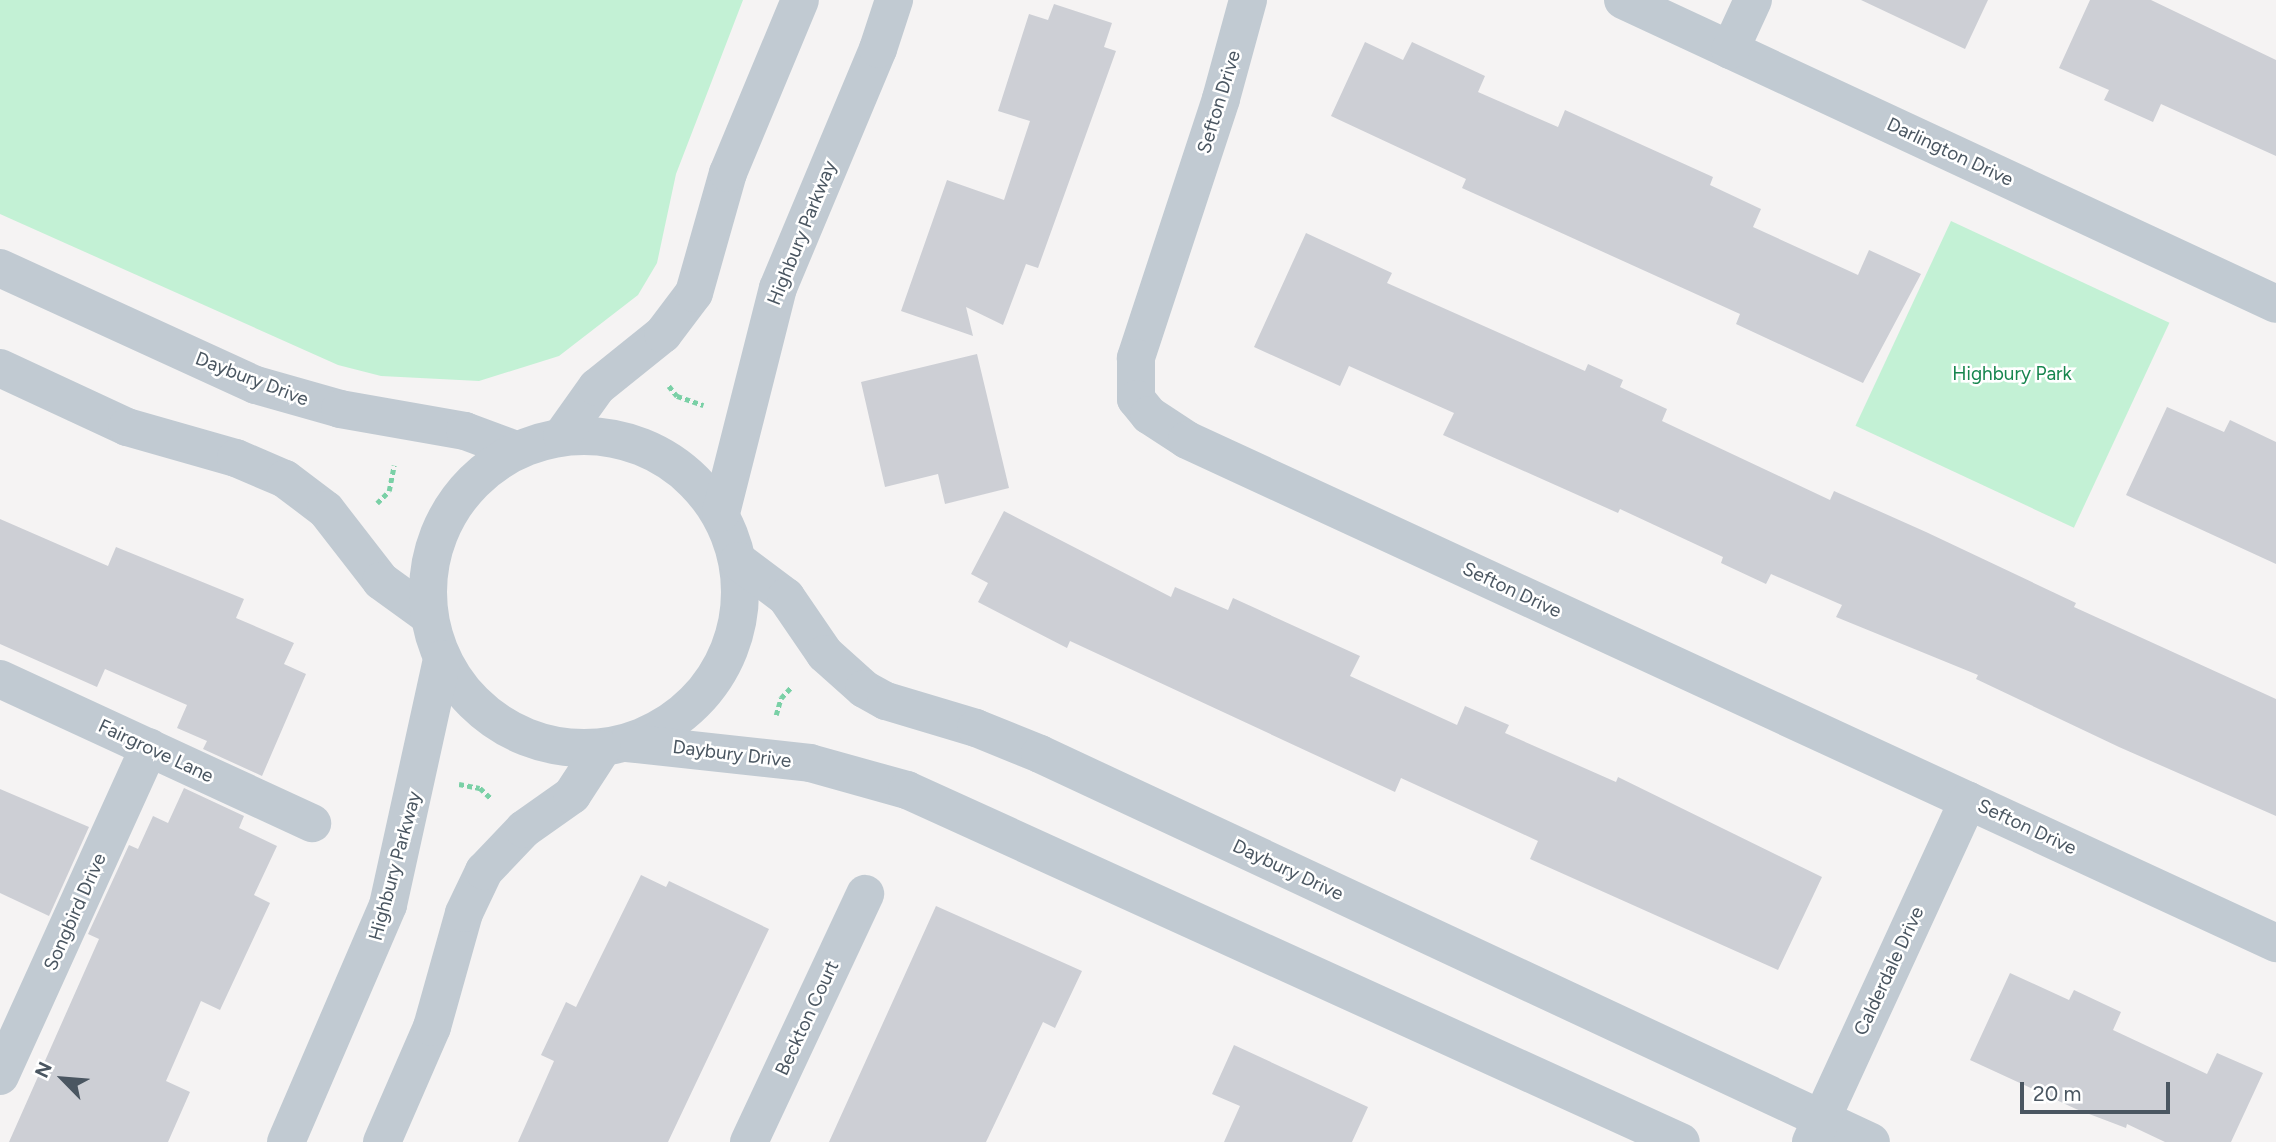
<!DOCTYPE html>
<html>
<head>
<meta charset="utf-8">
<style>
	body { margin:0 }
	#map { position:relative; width:2276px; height:1142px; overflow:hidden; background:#f5f3f3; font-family:Figtree,sans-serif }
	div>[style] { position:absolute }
	.green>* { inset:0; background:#c3f1d5; transform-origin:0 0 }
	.building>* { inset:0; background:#cdcfd5 }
	.path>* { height:4.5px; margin-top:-2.25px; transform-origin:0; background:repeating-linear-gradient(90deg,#7ad0a6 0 5px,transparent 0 8.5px) }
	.minor>* { height:38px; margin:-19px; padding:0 19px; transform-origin:19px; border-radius:19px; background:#c1cad2 }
	.minor>.ring { margin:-19px; padding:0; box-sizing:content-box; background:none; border:38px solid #c1cad2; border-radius:50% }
	span { translate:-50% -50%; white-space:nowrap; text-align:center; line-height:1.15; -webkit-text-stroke:5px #fff; paint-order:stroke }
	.street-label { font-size:19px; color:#4a5661 }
	.park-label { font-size:19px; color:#17864f }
	.north { position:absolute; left:28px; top:1044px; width:70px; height:70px; -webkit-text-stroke:5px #fff; paint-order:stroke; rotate:295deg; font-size:19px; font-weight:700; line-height:28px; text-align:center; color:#4a5661 }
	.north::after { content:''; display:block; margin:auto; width:24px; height:32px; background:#4a5661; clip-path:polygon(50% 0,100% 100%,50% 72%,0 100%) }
	.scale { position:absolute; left:2020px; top:1082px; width:150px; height:32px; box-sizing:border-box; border:4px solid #4a5661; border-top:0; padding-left:9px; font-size:21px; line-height:24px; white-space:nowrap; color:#4a5661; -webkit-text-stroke:5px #fff; paint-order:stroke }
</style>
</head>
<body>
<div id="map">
	<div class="green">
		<div style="clip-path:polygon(0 0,743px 0,676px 174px,657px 263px,638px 295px,559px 356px,479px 381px,381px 376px,338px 365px,0 214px)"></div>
		<div style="left:1951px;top:221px;width:241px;height:226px;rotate:25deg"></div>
	</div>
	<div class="building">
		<div style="clip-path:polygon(1861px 0,1988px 0,1965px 49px)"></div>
		<div style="clip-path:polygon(2090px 0,2151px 0,2276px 60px,2276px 156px,2161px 104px,2153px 122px,2104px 100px,2109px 90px,2059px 68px)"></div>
		<div style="clip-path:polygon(1054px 4px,1112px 23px,1104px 47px,1116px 51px,1038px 268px,1026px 264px,1003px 325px,966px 307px,973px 336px,901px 311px,947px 180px,1004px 200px,1030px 121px,998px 111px,1029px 14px,1048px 20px)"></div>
		<div style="clip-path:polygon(1365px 42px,1403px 60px,1412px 42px,1485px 76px,1478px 92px,1558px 127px,1565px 110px,1713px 177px,1710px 185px,1761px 209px,1753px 227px,1858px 275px,1869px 250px,1921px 274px,1863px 383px,1736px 324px,1740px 314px,1462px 188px,1466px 179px,1331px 116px)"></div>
		<div style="clip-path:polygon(1306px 233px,1392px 273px,1387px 283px,1585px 371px,1588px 364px,1623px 380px,1620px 387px,1667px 409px,1662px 421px,1830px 500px,1834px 491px,1926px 532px,2076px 603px,2074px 607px,2276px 699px,2276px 816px,2119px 747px,1976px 679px,1978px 675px,1836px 617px,1842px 605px,1771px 574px,1766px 584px,1721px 563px,1723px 557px,1620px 509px,1618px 513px,1443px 435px,1454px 413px,1349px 366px,1340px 386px,1254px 347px)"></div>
		<div style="clip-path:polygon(977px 354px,1009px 488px,945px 504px,938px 474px,885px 487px,861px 382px)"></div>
		<div style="clip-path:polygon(2167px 407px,2224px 432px,2230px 420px,2276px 442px,2276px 564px,2126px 495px)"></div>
		<div style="clip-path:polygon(1004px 511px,1171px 597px,1175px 587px,1228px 610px,1233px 598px,1360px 656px,1350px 676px,1457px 725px,1465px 706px,1509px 725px,1505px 733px,1616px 782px,1618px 777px,1822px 877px,1778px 970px,1530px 859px,1538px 841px,1401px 778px,1395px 792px,1070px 641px,1067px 648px,978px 602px,988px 583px,971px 574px)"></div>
		<div style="clip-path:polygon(0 519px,108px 566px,116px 547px,195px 579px,244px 599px,236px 618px,294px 643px,284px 664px,306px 674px,262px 776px,203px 749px,207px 741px,177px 728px,187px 705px,105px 669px,97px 687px,0 644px)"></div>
		<div style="clip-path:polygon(184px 788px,244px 816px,239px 828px,277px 846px,254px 895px,270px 903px,220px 1010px,201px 1001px,166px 1081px,190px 1092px,168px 1142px,9px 1142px,99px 939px,88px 934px,129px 845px,138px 849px,153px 816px,168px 823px)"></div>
		<div style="clip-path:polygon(0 789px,89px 827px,49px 916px,0 893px)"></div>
		<div style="clip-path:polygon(641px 875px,666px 887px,669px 881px,769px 929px,668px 1142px,518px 1142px,554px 1061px,541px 1055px,566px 1002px,576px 1007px)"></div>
		<div style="clip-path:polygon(936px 906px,1082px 971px,1055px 1028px,1043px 1022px,986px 1142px,829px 1142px)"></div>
		<div style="clip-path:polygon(2010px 973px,2069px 1000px,2074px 990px,2121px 1012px,2113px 1030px,2207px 1074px,2217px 1053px,2263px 1073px,2231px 1142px,2165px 1142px,2127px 1124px,2126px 1128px,2076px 1109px,1970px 1060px)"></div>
		<div style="clip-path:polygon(1234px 1045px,1368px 1107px,1352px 1142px,1224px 1142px,1240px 1106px,1212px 1094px)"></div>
	</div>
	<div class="path">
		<div style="left:669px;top:386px;width:13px;rotate:51deg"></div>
		<div style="left:677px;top:396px;width:28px;rotate:19deg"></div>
		<div style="left:377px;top:503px;width:17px;rotate:-45deg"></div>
		<div style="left:389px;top:491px;width:26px;rotate:-79deg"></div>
		<div style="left:776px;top:715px;width:18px;rotate:-74deg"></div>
		<div style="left:781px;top:698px;width:16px;rotate:-47deg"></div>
		<div style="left:459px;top:784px;width:21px;rotate:11deg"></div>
		<div style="left:480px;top:788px;width:16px;rotate:43deg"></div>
	</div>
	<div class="minor">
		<div style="left:1248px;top:0;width:103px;rotate:105.3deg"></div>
		<div style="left:1221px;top:99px;width:273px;rotate:108.2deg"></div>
		<div style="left:1136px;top:358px;width:41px;rotate:90deg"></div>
		<div style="left:1136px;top:399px;width:21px;rotate:51deg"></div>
		<div style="left:1149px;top:415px;width:45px;rotate:33.3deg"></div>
		<div style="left:1187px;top:440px;width:1200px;rotate:24.79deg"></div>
		<div style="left:1623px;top:0;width:720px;rotate:24.96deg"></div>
		<div style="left:1730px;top:50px;width:55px;rotate:-65.3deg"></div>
		<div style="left:0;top:268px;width:281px;rotate:24.6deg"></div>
		<div style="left:256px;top:385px;width:87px;rotate:15.9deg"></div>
		<div style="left:340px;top:409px;width:127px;rotate:10deg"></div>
		<div style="left:465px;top:431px;width:54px;rotate:20.4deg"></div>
		<div style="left:0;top:368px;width:140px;rotate:24.9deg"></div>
		<div style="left:127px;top:427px;width:113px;rotate:15.9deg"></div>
		<div style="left:236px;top:458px;width:53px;rotate:23.2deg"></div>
		<div style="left:285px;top:479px;width:51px;rotate:37.1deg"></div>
		<div style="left:326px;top:510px;width:90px;rotate:52.2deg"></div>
		<div style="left:381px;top:581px;width:58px;rotate:35.9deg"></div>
		<div class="ring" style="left:428px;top:436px;width:274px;height:274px"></div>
		<div style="left:562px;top:436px;width:60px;rotate:-54.5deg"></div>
		<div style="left:597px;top:387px;width:85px;rotate:-38.8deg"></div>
		<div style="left:663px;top:334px;width:51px;rotate:-52.9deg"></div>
		<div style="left:694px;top:293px;width:125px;rotate:-74.2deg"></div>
		<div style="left:728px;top:173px;width:187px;rotate:-67.4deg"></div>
		<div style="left:721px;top:513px;width:232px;rotate:-75.8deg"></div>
		<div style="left:778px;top:288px;width:259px;rotate:-67.3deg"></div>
		<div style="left:878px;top:49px;width:52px;rotate:-71.9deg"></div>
		<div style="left:738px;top:561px;width:60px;rotate:36.9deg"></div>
		<div style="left:786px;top:597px;width:69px;rotate:55.6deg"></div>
		<div style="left:825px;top:654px;width:52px;rotate:41.9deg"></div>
		<div style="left:864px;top:689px;width:25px;rotate:29deg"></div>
		<div style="left:886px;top:701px;width:94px;rotate:16.7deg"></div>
		<div style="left:976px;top:728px;width:69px;rotate:22.1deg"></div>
		<div style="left:1040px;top:754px;width:917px;rotate:25.03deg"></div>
		<div style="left:0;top:679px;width:344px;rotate:24.8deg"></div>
		<div style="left:627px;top:743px;width:184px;rotate:6.2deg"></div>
		<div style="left:810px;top:763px;width:101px;rotate:15.6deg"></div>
		<div style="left:907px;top:790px;width:850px;rotate:24.46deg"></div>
		<div style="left:0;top:1076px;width:361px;rotate:-65.6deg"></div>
		<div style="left:286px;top:1142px;width:258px;rotate:-66.7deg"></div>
		<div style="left:388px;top:905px;width:252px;rotate:-77.6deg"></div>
		<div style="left:382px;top:1142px;width:125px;rotate:-66.5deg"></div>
		<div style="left:432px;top:1027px;width:118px;rotate:-74.3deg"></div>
		<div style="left:464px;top:913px;width:47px;rotate:-64.5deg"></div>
		<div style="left:484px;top:871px;width:58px;rotate:-46.4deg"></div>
		<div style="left:524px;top:829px;width:59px;rotate:-35.3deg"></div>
		<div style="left:572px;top:795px;width:55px;rotate:-56.9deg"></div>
		<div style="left:749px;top:1142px;width:274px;rotate:-64.9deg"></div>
		<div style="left:1811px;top:1142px;width:376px;rotate:-65.3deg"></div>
	</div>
	<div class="street-label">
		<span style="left:1219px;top:102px;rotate:-73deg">Sefton Drive</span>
		<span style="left:1950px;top:152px;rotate:25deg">Darlington Drive</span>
		<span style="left:802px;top:233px;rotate:-68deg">Highbury Parkway</span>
		<span style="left:252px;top:379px;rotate:21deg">Daybury Drive</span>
		<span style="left:1512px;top:590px;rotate:25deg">Sefton Drive</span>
		<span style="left:156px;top:751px;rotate:25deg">Fairgrove Lane</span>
		<span style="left:732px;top:754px;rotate:7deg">Daybury Drive</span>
		<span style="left:2027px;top:827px;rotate:25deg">Sefton Drive</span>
		<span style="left:395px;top:866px;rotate:-75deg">Highbury Parkway</span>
		<span style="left:1288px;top:870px;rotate:25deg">Daybury Drive</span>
		<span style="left:75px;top:912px;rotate:-66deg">Songbird Drive</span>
		<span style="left:1889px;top:971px;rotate:-65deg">Calderdale Drive</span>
		<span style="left:807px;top:1018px;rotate:-65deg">Beckton Court</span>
	</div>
	<div class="park-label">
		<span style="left:2012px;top:374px">Highbury Park</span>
	</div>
	<div class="north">N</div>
	<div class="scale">20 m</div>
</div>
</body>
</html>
